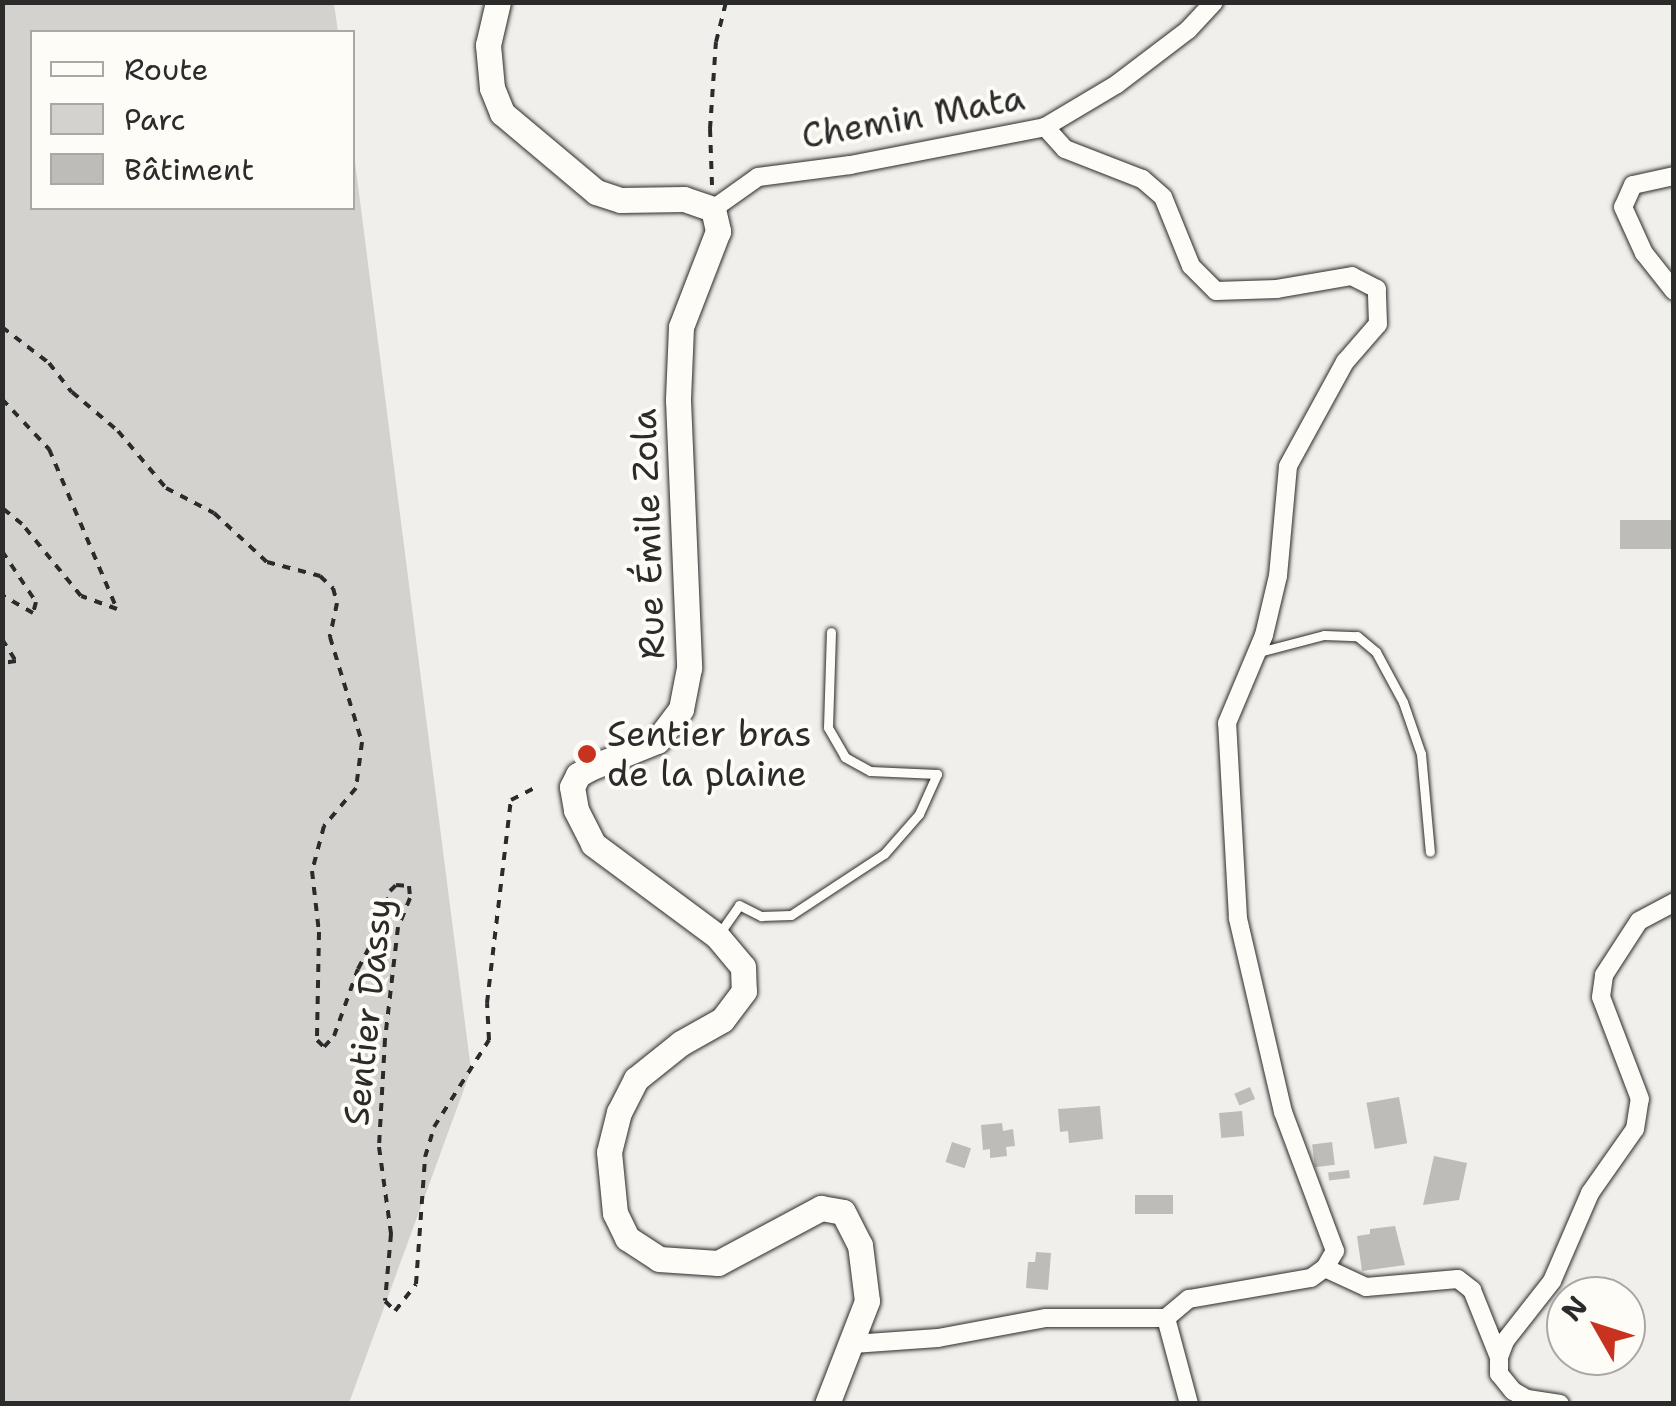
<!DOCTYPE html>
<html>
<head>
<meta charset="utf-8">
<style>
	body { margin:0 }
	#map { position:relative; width:1676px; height:1406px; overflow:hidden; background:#f0efeb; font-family:"Shantell Sans",sans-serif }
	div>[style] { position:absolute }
	.green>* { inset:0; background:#d3d2cf }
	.building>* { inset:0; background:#bdbcb8; transform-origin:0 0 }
	.path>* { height:4px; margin-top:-2px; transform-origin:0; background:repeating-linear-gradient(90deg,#2b2b2b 0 8px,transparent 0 16px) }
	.roads { filter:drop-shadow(0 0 2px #2b2b2b) drop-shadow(0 0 2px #2b2b2b) }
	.service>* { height:9px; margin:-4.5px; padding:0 4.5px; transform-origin:4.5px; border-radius:4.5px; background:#fdfcf7 }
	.minor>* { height:18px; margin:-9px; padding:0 9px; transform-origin:9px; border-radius:9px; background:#fdfcf7 }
	.secondary>* { height:25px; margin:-12.5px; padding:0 12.5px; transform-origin:12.5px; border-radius:12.5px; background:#fdfcf7 }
	.dots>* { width:28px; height:28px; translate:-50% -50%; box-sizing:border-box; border:5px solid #fdfcf7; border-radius:50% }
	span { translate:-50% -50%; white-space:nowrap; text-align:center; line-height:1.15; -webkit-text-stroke:8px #fdfcf7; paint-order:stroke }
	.street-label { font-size:35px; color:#2b2b2b }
	.poi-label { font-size:35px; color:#2b2b2b }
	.left { translate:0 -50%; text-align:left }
	.frame { position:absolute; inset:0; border:5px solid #2b2b2b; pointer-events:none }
	.legend { position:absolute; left:30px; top:30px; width:325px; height:180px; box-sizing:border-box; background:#fdfcf7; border:2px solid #a9a8a5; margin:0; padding:12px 18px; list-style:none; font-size:30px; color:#2b2b2b }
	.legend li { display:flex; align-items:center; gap:20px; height:50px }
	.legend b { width:50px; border:2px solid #a9a8a5 }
	.north { position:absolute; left:1546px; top:1276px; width:100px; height:100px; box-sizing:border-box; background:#fdfcf7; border:2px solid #a9a8a5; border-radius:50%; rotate:309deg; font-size:28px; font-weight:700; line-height:40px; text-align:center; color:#2b2b2b }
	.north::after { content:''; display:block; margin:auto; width:35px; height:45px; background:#c8321e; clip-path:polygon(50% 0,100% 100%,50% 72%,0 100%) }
</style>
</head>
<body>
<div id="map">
	<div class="green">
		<div style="clip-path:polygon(3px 2px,334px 3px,338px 32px,32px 32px,32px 208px,352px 208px,353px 146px,471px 1070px,349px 1403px,3px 1403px)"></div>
	</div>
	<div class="building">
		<div style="left:1674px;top:520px;width:29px;height:54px;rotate:90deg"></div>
		<div style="left:1250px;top:1087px;width:13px;height:17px;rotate:67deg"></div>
		<div style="left:1399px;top:1097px;width:47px;height:33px;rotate:80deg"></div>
		<div style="clip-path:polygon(1100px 1106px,1103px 1139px,1069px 1143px,1068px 1131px,1060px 1132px,1058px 1109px)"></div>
		<div style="left:1242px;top:1111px;width:25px;height:23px;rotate:85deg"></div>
		<div style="clip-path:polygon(1002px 1123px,1003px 1131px,1013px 1129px,1015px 1146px,1006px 1147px,1007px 1156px,990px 1158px,990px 1149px,983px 1150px,981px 1125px)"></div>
		<div style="left:952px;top:1142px;width:20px;height:21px;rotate:18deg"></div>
		<div style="left:1332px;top:1142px;width:23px;height:20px;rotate:83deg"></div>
		<div style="clip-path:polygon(1434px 1156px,1467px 1163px,1459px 1200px,1423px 1205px)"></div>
		<div style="left:1349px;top:1170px;width:8px;height:21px;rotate:83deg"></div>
		<div style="left:1173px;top:1195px;width:19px;height:38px;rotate:90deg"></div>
		<div style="clip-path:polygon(1395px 1226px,1405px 1265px,1362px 1271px,1357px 1236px,1370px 1234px,1370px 1229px)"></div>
		<div style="clip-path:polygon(1036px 1252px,1051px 1253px,1048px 1290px,1026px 1288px,1028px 1262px,1035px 1262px)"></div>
	</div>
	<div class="path">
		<div style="left:712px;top:185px;width:56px;rotate:-92deg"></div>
		<div style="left:710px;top:129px;width:87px;rotate:-86.1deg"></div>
		<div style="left:716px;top:42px;width:41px;rotate:-76deg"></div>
		<div style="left:2px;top:327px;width:59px;rotate:37.5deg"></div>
		<div style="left:49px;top:363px;width:37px;rotate:52deg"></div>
		<div style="left:72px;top:392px;width:60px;rotate:40.3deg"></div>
		<div style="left:118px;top:431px;width:75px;rotate:49.9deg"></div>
		<div style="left:166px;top:488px;width:54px;rotate:27.5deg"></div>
		<div style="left:214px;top:513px;width:72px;rotate:42.8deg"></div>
		<div style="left:267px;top:562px;width:55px;rotate:14.8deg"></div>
		<div style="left:320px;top:576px;width:18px;rotate:43deg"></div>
		<div style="left:333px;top:588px;width:16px;rotate:75deg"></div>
		<div style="left:337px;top:603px;width:35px;rotate:102deg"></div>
		<div style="left:330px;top:637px;width:110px;rotate:73.1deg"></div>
		<div style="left:362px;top:742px;width:46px;rotate:97.4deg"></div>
		<div style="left:356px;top:788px;width:50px;rotate:130.1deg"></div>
		<div style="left:324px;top:826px;width:47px;rotate:104.9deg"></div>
		<div style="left:312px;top:871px;width:61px;rotate:83.5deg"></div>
		<div style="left:319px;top:932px;width:108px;rotate:91.1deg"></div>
		<div style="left:317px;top:1040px;width:10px;rotate:45deg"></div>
		<div style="left:324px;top:1047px;width:15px;rotate:-48deg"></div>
		<div style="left:334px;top:1036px;width:71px;rotate:-70.3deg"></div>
		<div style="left:358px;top:969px;width:54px;rotate:-62.5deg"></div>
		<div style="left:383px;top:921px;width:31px;rotate:-77deg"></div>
		<div style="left:390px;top:891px;width:8px;rotate:-45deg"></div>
		<div style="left:396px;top:885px;width:13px;rotate:4deg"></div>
		<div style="left:409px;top:886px;width:12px;rotate:85deg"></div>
		<div style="left:410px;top:898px;width:31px;rotate:112deg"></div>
		<div style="left:398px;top:927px;width:113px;rotate:96.6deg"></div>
		<div style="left:385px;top:1039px;width:108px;rotate:93.2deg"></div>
		<div style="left:379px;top:1147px;width:88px;rotate:82.1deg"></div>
		<div style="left:391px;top:1234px;width:67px;rotate:95.1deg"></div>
		<div style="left:385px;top:1301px;width:14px;rotate:45deg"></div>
		<div style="left:395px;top:1311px;width:34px;rotate:-52deg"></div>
		<div style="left:416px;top:1284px;width:127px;rotate:-85.9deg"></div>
		<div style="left:425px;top:1157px;width:31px;rotate:-73deg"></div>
		<div style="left:434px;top:1127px;width:103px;rotate:-57.7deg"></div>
		<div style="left:489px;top:1040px;width:37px;rotate:-93deg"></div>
		<div style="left:487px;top:1003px;width:204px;rotate:-83.3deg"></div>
		<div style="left:511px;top:800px;width:29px;rotate:-27deg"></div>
		<div style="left:2px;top:399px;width:69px;rotate:46.8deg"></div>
		<div style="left:49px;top:449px;width:174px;rotate:67deg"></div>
		<div style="left:117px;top:609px;width:38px;rotate:-160deg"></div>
		<div style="left:81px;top:596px;width:93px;rotate:-129.3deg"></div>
		<div style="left:22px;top:524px;width:26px;rotate:-141deg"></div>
		<div style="left:2px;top:551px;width:61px;rotate:56.3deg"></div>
		<div style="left:36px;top:602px;width:11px;rotate:105deg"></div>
		<div style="left:33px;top:613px;width:36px;rotate:-150deg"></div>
		<div style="left:2px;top:639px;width:26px;rotate:58deg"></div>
		<div style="left:16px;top:661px;width:14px;rotate:172deg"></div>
	</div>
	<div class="roads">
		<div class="service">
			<div style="left:1259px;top:652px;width:67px;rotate:-14.7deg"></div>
			<div style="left:1324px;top:635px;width:33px;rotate:2deg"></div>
			<div style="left:1357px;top:636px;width:25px;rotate:40deg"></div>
			<div style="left:1376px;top:652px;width:57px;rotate:61.6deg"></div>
			<div style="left:1403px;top:702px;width:55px;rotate:70.9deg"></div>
			<div style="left:1421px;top:754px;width:98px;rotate:84.8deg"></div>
			<div style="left:719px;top:934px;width:35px;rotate:-55deg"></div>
			<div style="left:739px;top:905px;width:25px;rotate:27deg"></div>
			<div style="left:761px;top:916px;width:30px;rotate:-2deg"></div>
			<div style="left:791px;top:915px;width:111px;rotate:-33.3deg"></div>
			<div style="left:884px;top:854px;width:53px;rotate:-48.8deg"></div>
			<div style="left:919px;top:814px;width:44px;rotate:-65.8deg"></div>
			<div style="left:937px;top:774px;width:67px;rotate:-177.4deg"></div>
			<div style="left:870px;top:771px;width:29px;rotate:-151deg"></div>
			<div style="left:845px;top:757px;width:34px;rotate:-120deg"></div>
			<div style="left:828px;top:727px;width:95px;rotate:-88.2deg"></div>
		</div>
		<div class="minor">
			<div style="left:1674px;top:176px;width:42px;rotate:167.6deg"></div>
			<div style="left:1633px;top:185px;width:24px;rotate:114deg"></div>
			<div style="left:1623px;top:207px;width:51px;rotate:65.5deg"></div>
			<div style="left:1644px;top:253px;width:48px;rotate:51.7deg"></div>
			<div style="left:713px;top:209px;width:55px;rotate:-35.4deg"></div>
			<div style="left:758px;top:177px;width:93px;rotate:-7.4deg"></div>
			<div style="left:850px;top:165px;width:199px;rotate:-11deg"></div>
			<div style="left:1045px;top:127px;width:84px;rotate:-30.8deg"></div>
			<div style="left:1117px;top:84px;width:89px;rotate:-37.3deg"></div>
			<div style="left:1188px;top:30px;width:38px;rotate:-47deg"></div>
			<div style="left:1325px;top:1268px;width:45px;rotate:24.9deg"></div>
			<div style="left:1366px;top:1287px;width:92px;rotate:-5deg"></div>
			<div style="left:1458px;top:1279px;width:18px;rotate:38deg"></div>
			<div style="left:1472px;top:1290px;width:72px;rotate:68.1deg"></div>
			<div style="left:1166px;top:1318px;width:89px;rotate:75deg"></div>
			<div style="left:853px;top:1344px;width:85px;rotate:-4deg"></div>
			<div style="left:938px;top:1338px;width:110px;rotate:-10.5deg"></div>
			<div style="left:1046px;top:1318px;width:120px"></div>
			<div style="left:1166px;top:1318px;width:30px;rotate:-40deg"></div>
			<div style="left:1189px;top:1299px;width:124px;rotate:-9.8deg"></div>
			<div style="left:1311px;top:1278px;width:17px;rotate:-36deg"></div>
			<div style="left:1325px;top:1268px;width:20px;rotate:-60deg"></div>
			<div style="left:1335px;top:1251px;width:148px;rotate:-110.5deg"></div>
			<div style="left:1283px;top:1112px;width:199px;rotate:-103.1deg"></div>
			<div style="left:1238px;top:918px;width:195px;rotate:-93.2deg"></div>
			<div style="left:1227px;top:723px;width:95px;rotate:-67.2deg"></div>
			<div style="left:1264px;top:635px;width:61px;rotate:-76.7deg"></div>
			<div style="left:1278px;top:576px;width:110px;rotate:-84.8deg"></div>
			<div style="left:1288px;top:466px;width:119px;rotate:-61.3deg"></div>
			<div style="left:1345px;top:362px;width:50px;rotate:-49deg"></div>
			<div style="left:1378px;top:324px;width:35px;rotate:-92deg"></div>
			<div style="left:1377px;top:289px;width:28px;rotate:-153deg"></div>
			<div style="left:1352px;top:276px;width:76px;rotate:170.2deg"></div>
			<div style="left:1277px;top:289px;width:61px;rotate:178.1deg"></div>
			<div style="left:1216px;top:291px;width:35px;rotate:-135deg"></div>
			<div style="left:1191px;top:266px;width:74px;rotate:-112.1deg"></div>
			<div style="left:1163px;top:197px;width:28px;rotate:-139deg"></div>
			<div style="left:1142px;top:179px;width:83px;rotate:-158.7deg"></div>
			<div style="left:1065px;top:149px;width:30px;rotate:-132deg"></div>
			<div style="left:1560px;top:1404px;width:33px;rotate:-171deg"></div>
			<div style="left:1527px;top:1399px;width:16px;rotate:-150deg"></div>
			<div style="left:1513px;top:1391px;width:22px;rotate:-129deg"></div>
			<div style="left:1499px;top:1374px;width:17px;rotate:-90deg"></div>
			<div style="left:1499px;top:1357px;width:17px;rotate:-69deg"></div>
			<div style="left:1505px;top:1341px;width:76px;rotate:-51.9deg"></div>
			<div style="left:1552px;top:1281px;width:96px;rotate:-66.6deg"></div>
			<div style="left:1590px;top:1193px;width:78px;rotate:-54.9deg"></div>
			<div style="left:1635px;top:1129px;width:30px;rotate:-81deg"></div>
			<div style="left:1640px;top:1099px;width:109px;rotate:-110.9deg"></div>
			<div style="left:1601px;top:997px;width:22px;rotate:-82deg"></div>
			<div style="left:1604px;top:975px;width:64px;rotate:-57.1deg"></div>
			<div style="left:1639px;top:921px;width:40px;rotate:-28deg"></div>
		</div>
		<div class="secondary">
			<div style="left:498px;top:2px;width:44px;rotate:103.1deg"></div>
			<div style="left:488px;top:45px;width:43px;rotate:84.7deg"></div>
			<div style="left:492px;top:88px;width:27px;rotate:68deg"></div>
			<div style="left:502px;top:113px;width:123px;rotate:40deg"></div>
			<div style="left:596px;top:192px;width:26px;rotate:18deg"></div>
			<div style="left:621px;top:200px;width:63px;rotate:-0.9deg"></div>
			<div style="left:684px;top:199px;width:31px;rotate:19deg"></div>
			<div style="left:713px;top:209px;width:23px;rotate:77deg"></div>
			<div style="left:718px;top:231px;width:103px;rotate:111.1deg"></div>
			<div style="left:681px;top:327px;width:73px;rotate:92.4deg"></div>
			<div style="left:678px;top:400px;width:268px;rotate:87.6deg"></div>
			<div style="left:689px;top:668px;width:42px;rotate:101deg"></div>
			<div style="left:681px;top:709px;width:40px;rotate:127deg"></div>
			<div style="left:657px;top:741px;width:72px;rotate:158.1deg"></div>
			<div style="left:590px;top:768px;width:14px;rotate:150deg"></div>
			<div style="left:578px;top:775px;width:13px;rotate:117deg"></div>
			<div style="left:572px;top:787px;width:23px;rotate:80deg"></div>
			<div style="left:576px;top:810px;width:38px;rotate:63deg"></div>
			<div style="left:593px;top:844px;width:154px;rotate:36.6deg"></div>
			<div style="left:717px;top:936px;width:40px;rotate:50deg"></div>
			<div style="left:743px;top:967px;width:24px;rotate:88deg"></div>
			<div style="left:744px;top:991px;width:36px;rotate:127deg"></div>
			<div style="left:722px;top:1020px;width:47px;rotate:150.7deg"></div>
			<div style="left:681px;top:1043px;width:58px;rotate:141.3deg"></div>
			<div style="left:636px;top:1079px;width:37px;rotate:117deg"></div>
			<div style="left:619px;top:1112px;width:41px;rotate:104deg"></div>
			<div style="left:609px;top:1152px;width:61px;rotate:84.4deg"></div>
			<div style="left:615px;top:1213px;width:28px;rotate:64deg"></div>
			<div style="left:627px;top:1238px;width:38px;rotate:33deg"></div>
			<div style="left:659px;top:1259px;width:59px;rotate:3.9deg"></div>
			<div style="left:718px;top:1263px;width:117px;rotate:-28.1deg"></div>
			<div style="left:821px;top:1208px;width:22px;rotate:10deg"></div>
			<div style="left:843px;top:1212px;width:37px;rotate:63deg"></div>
			<div style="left:860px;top:1245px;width:56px;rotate:82.9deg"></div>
			<div style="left:867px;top:1301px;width:110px;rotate:111.2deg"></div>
		</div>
	</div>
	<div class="dots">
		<div style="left:587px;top:754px;background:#c8321e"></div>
	</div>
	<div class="street-label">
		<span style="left:913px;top:117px;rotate:-10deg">Chemin Mata</span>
		<span style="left:648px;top:534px;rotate:-92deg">Rue Émile Zola</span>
		<span style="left:368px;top:1012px;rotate:-84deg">Sentier Dassy</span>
	</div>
	<div class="poi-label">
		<span class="left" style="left:607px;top:754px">Sentier bras<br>de la plaine</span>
	</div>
	<div class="frame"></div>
	<ul class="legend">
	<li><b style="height:12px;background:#fdfcf7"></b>Route</li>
	<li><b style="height:28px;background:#d3d2cf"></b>Parc</li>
	<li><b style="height:28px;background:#bdbcb8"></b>Bâtiment</li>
	</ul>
	<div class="north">N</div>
</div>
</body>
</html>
